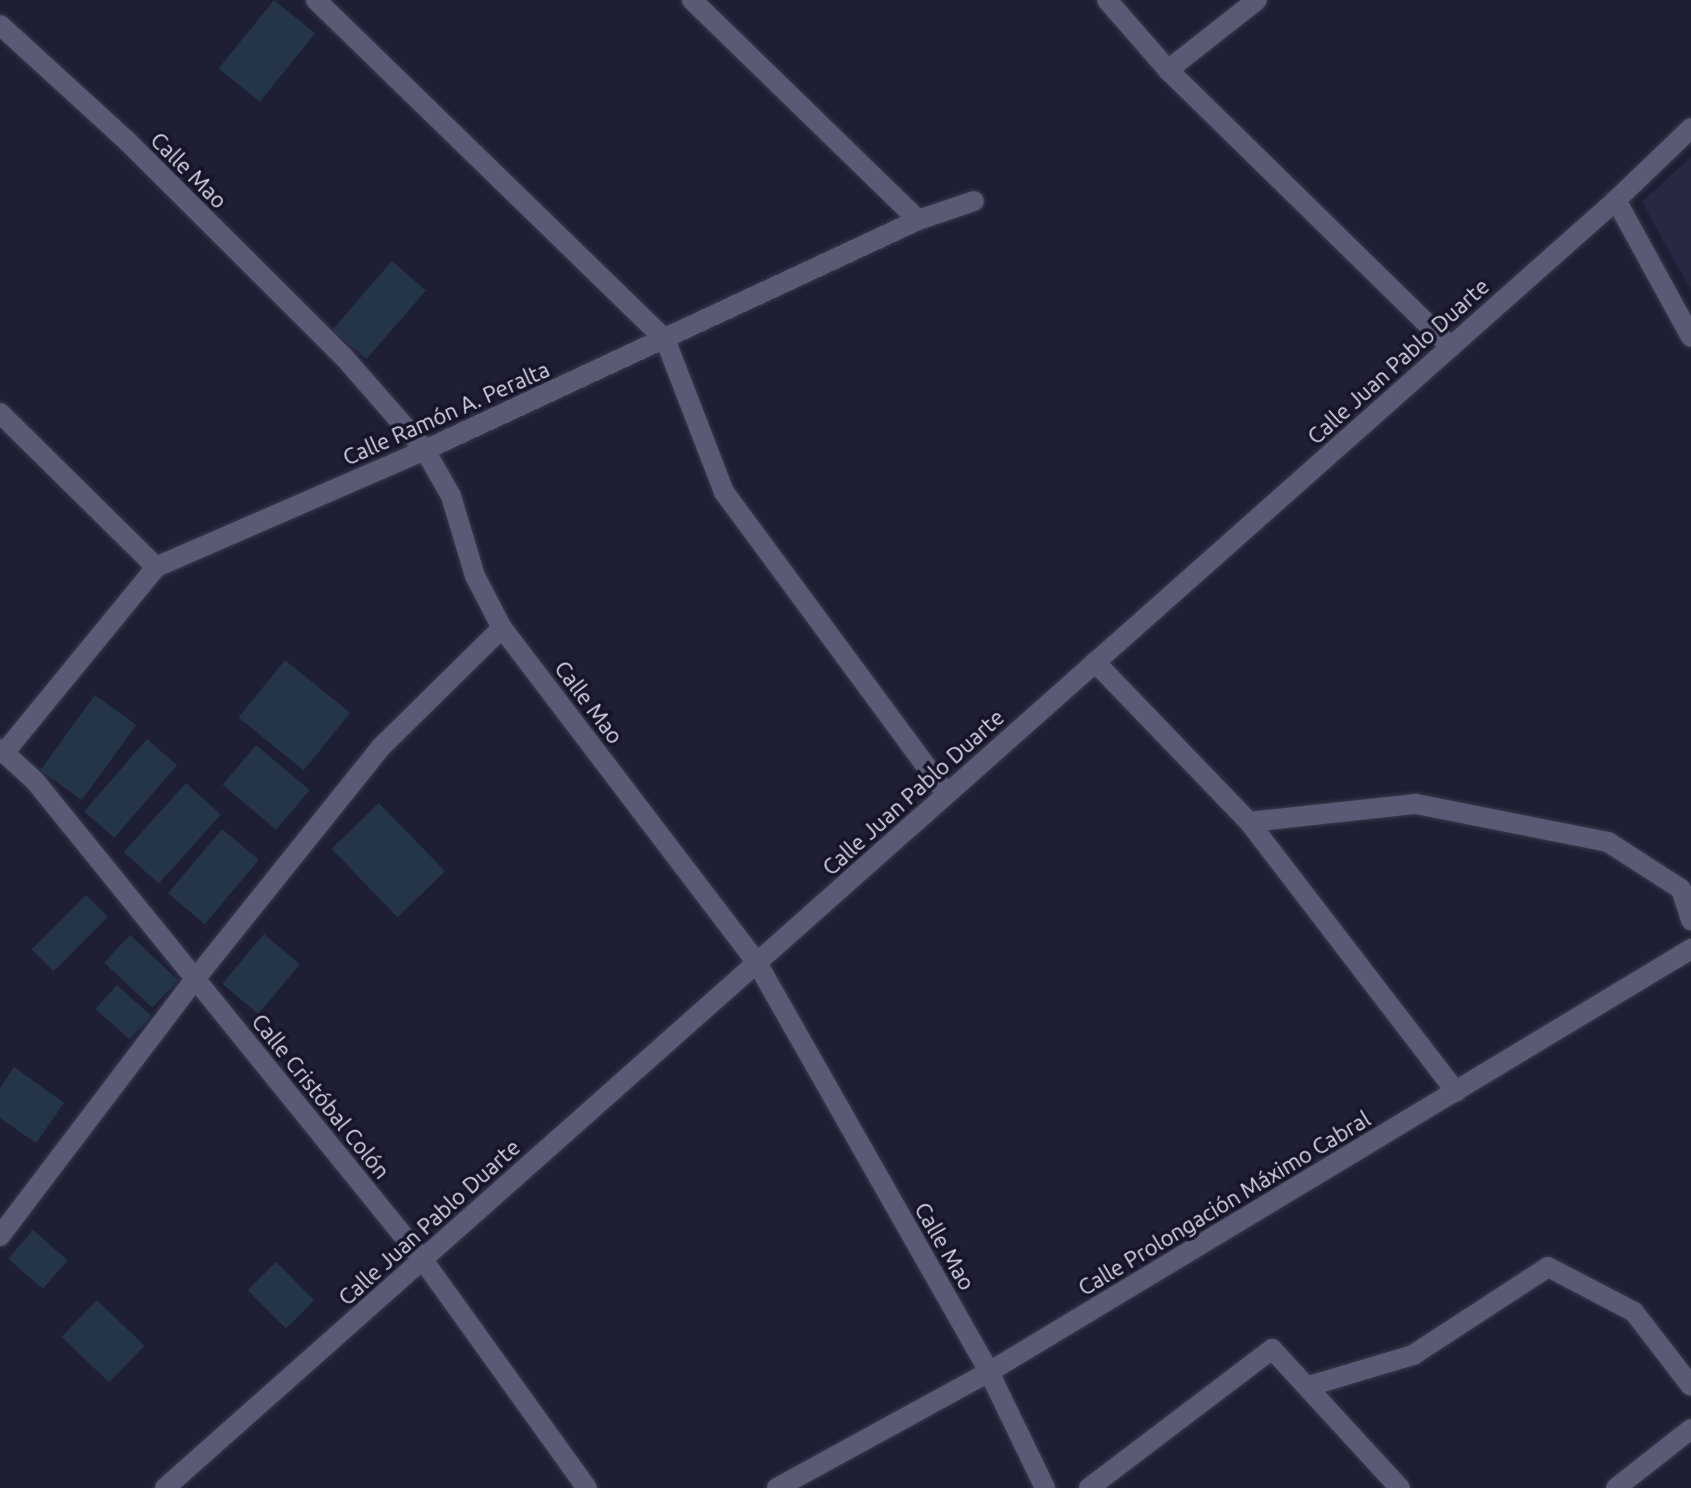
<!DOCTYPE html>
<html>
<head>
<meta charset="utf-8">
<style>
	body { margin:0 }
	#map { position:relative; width:1691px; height:1488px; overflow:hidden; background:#1e1e34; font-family:Ubuntu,sans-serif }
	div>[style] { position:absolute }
	.built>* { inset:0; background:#282843 }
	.building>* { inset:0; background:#243548; transform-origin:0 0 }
	.roads { filter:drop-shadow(0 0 2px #3a3a4d) drop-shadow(0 0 2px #3a3a4d) }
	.minor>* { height:20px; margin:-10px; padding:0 10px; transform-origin:10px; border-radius:10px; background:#595a74 }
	span { translate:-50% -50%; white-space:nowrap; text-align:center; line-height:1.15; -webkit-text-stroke:7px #151429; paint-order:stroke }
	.street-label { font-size:22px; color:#dadbea }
</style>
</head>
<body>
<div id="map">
	<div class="built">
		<div style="clip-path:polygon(1691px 157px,1691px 290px,1642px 202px)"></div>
	</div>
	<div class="building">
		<div style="left:274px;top:0;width:53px;height:88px;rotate:39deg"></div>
		<div style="left:392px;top:261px;width:45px;height:91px;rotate:41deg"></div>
		<div style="left:285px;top:660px;width:84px;height:74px;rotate:39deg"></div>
		<div style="left:95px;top:695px;width:51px;height:93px;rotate:36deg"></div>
		<div style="left:147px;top:739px;width:40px;height:96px;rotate:41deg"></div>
		<div style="left:256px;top:745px;width:70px;height:52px;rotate:40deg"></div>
		<div style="left:186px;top:783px;width:47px;height:93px;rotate:42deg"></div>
		<div style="left:379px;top:803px;width:95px;height:66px;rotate:46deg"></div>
		<div style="left:222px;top:829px;width:48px;height:84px;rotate:40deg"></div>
		<div style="left:86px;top:895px;width:31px;height:77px;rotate:45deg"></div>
		<div style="left:264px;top:934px;width:47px;height:65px;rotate:40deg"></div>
		<div style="left:130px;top:935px;width:66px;height:38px;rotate:43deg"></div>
		<div style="left:117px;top:985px;width:46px;height:32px;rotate:42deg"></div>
		<div style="clip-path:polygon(14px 1067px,64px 1103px,36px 1143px,0 1118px,0 1088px)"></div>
		<div style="left:33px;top:1230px;width:46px;height:38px;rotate:41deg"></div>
		<div style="left:276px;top:1262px;width:54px;height:40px;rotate:45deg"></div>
		<div style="left:97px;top:1300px;width:66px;height:51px;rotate:44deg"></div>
	</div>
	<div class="roads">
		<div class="minor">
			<div style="left:316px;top:0;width:487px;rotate:44.2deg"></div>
			<div style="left:665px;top:339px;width:164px;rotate:68.9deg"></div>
			<div style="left:724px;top:492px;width:375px;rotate:53.6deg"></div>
			<div style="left:692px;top:0;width:315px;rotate:44.2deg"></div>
			<div style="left:1107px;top:0;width:93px;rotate:48.9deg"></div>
			<div style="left:1168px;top:70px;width:396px;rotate:44.4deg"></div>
			<div style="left:0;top:25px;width:173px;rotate:42.4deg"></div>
			<div style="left:128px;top:142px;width:303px;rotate:44.9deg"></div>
			<div style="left:343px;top:356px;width:125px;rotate:48.9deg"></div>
			<div style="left:425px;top:450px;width:53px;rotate:60.5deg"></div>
			<div style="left:451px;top:496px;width:84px;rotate:73.3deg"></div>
			<div style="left:475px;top:576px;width:59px;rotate:62.6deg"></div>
			<div style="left:502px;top:628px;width:421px;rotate:52.7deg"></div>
			<div style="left:757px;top:963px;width:470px;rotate:60.4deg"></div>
			<div style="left:989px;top:1372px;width:129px;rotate:64.2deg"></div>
			<div style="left:1168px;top:70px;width:113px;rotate:-38.2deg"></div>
			<div style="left:1616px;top:200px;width:156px;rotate:61.3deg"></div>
			<div style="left:0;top:413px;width:219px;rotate:44.6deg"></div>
			<div style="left:1095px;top:662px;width:222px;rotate:46.1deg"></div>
			<div style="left:1249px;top:822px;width:340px;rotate:52.5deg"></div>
			<div style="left:0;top:749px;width:47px;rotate:42.4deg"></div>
			<div style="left:35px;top:781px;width:616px;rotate:50.99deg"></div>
			<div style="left:423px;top:1260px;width:281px;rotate:54.3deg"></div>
			<div style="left:4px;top:753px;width:240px;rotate:-50.7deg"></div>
			<div style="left:156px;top:567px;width:293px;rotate:-23.5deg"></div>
			<div style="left:425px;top:450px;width:544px;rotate:-25.01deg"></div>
			<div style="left:918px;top:220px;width:59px;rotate:-18.7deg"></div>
			<div style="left:1249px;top:822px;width:168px;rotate:-6.2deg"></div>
			<div style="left:1416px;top:804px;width:196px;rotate:11.2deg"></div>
			<div style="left:1608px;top:842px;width:87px;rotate:32.8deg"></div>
			<div style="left:1681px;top:889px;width:33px;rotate:72deg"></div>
			<div style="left:0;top:1236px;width:324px;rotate:-52.8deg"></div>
			<div style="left:196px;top:978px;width:297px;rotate:-51.3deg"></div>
			<div style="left:382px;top:746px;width:168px;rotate:-44.5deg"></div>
			<div style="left:1309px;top:1386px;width:109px;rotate:-16.6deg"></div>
			<div style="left:1413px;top:1355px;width:161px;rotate:-33.1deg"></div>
			<div style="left:1548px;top:1267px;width:97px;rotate:27.6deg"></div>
			<div style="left:1634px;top:1312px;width:93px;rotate:52.4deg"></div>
			<div style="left:165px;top:1488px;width:1940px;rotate:-41.59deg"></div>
			<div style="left:1616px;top:200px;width:104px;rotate:-43.8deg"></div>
			<div style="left:777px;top:1488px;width:242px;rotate:-28.7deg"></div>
			<div style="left:989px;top:1372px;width:820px;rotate:-31.07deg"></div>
			<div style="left:1089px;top:1488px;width:230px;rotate:-37.2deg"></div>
			<div style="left:1272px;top:1349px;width:189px;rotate:47.4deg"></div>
			<div style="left:1616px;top:1488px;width:95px;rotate:-38.2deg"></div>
		</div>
	</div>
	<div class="street-label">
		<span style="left:189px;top:170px;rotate:45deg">Calle Mao</span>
		<span style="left:1398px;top:361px;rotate:-42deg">Calle Juan Pablo Duarte</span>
		<span style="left:446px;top:413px;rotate:-24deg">Calle Ramón A. Peralta</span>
		<span style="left:589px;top:702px;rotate:53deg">Calle Mao</span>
		<span style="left:913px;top:792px;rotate:-42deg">Calle Juan Pablo Duarte</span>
		<span style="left:321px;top:1096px;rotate:51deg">Calle Cristóbal Colón</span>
		<span style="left:1224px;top:1203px;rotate:-31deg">Calle Prolongación Máximo Cabral</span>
		<span style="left:429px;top:1222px;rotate:-42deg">Calle Juan Pablo Duarte</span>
		<span style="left:945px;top:1246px;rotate:60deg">Calle Mao</span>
	</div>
</div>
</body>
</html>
